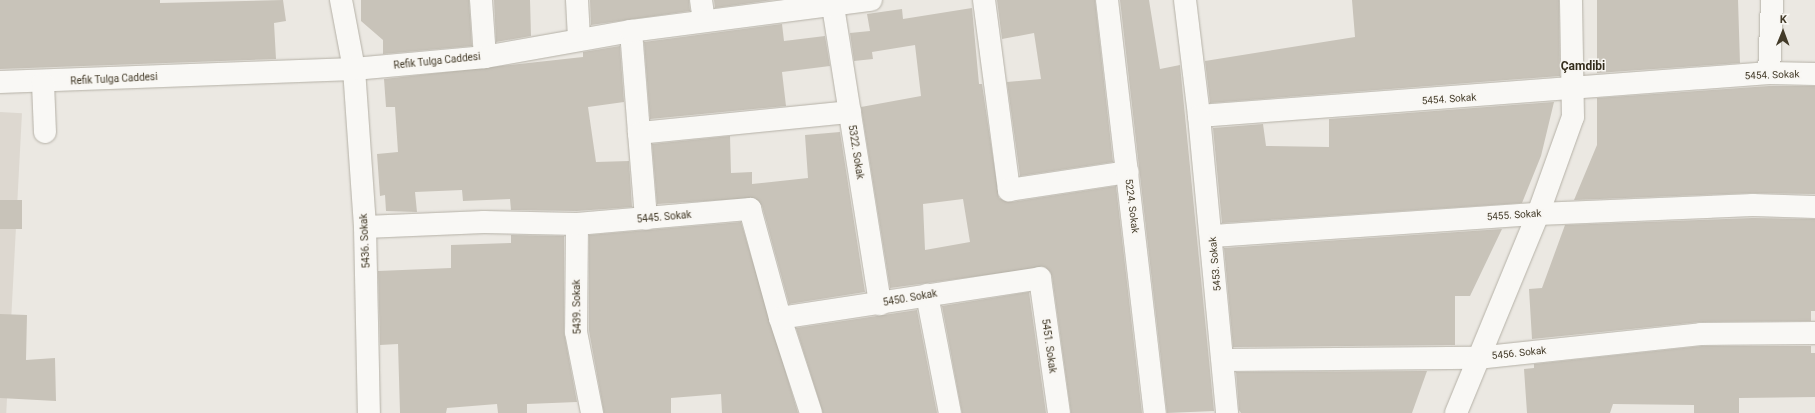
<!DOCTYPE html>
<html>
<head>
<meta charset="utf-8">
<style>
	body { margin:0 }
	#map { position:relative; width:1815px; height:413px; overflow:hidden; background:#ebe8e2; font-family:Roboto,sans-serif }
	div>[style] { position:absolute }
	.built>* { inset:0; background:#ddd8d0; transform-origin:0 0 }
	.building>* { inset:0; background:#c8c3b9; transform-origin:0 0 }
	.roads { filter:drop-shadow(0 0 1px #b5b1a7) drop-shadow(0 0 1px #b5b1a7) }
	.minor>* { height:22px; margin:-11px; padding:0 11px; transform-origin:11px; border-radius:11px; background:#f9f8f5 }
	.tertiary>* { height:22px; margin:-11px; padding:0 11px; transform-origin:11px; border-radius:11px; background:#f9f8f5 }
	span { translate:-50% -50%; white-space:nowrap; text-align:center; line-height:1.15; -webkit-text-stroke:3px #f8f6f2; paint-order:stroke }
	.street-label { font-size:10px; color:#433b29 }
	.quarter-label { font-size:12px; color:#342d1c; font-weight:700 }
	.north { position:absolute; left:1763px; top:12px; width:40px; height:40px; -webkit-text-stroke:3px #f8f6f2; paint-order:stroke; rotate:1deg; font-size:11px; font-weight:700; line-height:16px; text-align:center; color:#433b29 }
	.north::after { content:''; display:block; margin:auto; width:14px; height:18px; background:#433b29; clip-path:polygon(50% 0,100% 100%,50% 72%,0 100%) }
</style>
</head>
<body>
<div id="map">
	<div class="built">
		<div style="left:0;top:112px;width:22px;height:301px;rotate:3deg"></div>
	</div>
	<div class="building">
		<div style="clip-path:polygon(0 0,160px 0,160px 3px,283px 0,286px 21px,274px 23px,276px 59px,0 69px)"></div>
		<div style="clip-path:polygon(361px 0,469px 0,472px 46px,383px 54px,383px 40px,361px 21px)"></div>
		<div style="clip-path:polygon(494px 0,530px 0,531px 36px,496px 42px)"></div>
		<div style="clip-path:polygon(590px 0,689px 0,690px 11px,591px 25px)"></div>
		<div style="clip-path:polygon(714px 0,773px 0,715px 8px)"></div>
		<div style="clip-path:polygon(997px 0,1095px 0,1113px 162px,1020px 176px,1007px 82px,1041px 79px,1034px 33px,1002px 39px)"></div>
		<div style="clip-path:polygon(1120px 0,1149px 0,1160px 69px,1180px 65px,1214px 411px,1167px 413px)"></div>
		<div style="clip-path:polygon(1352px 0,1559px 0,1560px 76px,1210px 103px,1205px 61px,1355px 37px)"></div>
		<div style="clip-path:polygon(1597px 0,1738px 0,1740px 63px,1597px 73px)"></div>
		<div style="clip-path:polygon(evenodd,972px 8px,979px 84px,982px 84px,999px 198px,1011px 202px,1116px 186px,1142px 413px,1071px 413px,1052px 276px,1045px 267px,890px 288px,861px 107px,921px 96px,915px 45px,872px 52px,873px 59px,854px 61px,850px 33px,870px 31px,867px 14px,902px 9px,903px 19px,972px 8px,963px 199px,970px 242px,925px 250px,923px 204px,963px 199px)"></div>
		<div style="clip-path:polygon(782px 24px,784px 41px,825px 36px,830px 66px,782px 72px,786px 106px,650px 119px,644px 42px)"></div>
		<div style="clip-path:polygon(620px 46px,624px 102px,588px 107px,596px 162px,629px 161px,632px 207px,577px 211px,511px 210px,510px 199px,463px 201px,462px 190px,415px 192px,417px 212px,386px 211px,385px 195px,380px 196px,377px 154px,398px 152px,395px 107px,386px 107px,384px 79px,583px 57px,583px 52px)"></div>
		<div style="clip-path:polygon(1769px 86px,1815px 86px,1815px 194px,1752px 193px,1574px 200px,1597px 145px,1597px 98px)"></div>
		<div style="clip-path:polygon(1554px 102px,1541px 156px,1522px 203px,1222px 223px,1213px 128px,1263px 124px,1266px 146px,1329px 147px,1329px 119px)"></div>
		<div style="clip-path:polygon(840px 132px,865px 292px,789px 304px,762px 206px,755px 198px,657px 204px,652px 144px,730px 136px,731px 173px,752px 172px,752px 184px,808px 178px,805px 135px)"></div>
		<div style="left:0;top:200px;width:22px;height:29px"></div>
		<div style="clip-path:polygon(1753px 218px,1815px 219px,1815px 311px,1811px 311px,1811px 321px,1700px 322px,1532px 339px,1529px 289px,1542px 288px,1565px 225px)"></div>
		<div style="clip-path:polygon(741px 222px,798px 413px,722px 413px,721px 394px,671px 398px,671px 413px,604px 413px,589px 331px,589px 235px)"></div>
		<div style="clip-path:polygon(1502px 229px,1470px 296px,1455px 296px,1455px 345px,1233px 347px,1224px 248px)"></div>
		<div style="clip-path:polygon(511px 235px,564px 236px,564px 332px,577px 402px,527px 404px,527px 413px,498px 413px,497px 404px,447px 408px,446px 413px,400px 413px,398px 344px,380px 345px,378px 271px,451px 268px,451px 245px,511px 243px)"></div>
		<div style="clip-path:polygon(1029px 292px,1046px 413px,962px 413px,942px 306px)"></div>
		<div style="clip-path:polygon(917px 310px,937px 413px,823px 413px,796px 328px)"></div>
		<div style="clip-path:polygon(0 314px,27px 315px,26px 360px,55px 358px,56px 401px,0 398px)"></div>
		<div style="clip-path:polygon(1702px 346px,1811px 346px,1811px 353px,1815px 353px,1815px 397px,1739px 398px,1739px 413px,1694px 413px,1694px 405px,1613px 404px,1610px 413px,1527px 413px,1524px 369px,1534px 368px,1534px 364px)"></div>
		<div style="clip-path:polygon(1427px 371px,1412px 413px,1241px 413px,1239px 410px,1236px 372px)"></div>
	</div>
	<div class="roads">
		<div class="minor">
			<div style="left:341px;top:0;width:70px;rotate:79.3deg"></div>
			<div style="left:354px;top:69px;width:158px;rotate:86deg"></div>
			<div style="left:365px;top:227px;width:186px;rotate:88.8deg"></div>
			<div style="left:481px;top:0;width:57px;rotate:86deg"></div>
			<div style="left:577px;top:0;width:39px;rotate:87deg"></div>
			<div style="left:701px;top:0;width:21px;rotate:82deg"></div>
			<div style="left:832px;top:0;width:308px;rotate:81deg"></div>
			<div style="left:984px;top:0;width:192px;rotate:82.5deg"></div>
			<div style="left:1009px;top:190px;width:120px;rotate:-8.6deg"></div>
			<div style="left:1107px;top:0;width:416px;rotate:83.4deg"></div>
			<div style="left:1185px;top:0;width:117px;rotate:83.1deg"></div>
			<div style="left:1199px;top:116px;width:572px;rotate:-4.31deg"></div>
			<div style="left:1769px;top:73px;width:46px;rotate:1.2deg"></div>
			<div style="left:631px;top:31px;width:102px;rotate:85.5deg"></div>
			<div style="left:639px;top:133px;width:212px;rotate:-5.7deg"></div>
			<div style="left:1769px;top:73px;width:73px;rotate:-87.6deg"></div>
			<div style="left:0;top:82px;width:354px;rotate:-2.1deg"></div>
			<div style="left:354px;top:69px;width:132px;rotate:-5.2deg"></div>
			<div style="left:485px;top:57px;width:148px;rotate:-10.1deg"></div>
			<div style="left:631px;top:31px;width:242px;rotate:-7.4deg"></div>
			<div style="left:43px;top:83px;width:49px;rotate:87.7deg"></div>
			<div style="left:1199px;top:116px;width:298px;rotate:84.6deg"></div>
			<div style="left:639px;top:133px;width:86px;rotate:85.3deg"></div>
			<div style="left:577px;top:224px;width:108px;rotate:90.5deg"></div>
			<div style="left:576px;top:332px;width:83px;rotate:78.8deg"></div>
			<div style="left:365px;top:227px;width:119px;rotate:-2.4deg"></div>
			<div style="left:484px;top:222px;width:93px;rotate:1.2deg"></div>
			<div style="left:577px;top:224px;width:174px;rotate:-5deg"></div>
			<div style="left:750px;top:209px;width:113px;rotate:74.6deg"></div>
			<div style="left:780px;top:318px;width:100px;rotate:71.9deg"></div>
			<div style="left:1213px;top:236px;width:326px;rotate:-3.9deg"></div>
			<div style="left:1538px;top:214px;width:215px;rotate:-2.4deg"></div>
			<div style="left:1753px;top:205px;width:62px;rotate:1.8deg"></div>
			<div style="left:927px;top:295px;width:120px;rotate:79deg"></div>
			<div style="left:780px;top:318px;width:263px;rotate:-8.7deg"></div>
			<div style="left:1040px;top:278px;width:136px;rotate:82deg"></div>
			<div style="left:1223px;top:360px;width:254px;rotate:-0.5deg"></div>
			<div style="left:1477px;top:358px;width:225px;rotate:-6.1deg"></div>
			<div style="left:1701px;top:334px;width:114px;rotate:-0.5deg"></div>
		</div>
		<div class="tertiary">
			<div style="left:1456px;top:413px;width:215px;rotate:-67.6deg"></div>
			<div style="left:1538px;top:214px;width:103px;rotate:-70.2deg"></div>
			<div style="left:1573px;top:117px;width:117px;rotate:-91deg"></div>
		</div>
	</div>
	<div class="street-label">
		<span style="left:437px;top:61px;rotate:-6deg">Refik Tulga Caddesi</span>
		<span style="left:1772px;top:75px;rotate:-2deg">5454. Sokak</span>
		<span style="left:114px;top:79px;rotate:-3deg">Refik Tulga Caddesi</span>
		<span style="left:1449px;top:99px;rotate:-4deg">5454. Sokak</span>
		<span style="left:856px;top:152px;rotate:81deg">5322. Sokak</span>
		<span style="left:1132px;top:206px;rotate:83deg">5224. Sokak</span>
		<span style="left:1514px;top:215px;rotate:-4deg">5455. Sokak</span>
		<span style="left:664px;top:217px;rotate:-5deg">5445. Sokak</span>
		<span style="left:365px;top:241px;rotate:-93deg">5436. Sokak</span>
		<span style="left:1215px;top:264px;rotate:-95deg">5453. Sokak</span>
		<span style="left:910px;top:298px;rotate:-10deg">5450. Sokak</span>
		<span style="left:577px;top:307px;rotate:-91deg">5439. Sokak</span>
		<span style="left:1049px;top:346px;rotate:82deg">5451. Sokak</span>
		<span style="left:1519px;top:353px;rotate:-6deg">5456. Sokak</span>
	</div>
	<div class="quarter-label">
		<span style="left:1583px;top:67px">Çamdibi</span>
	</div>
	<div class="north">K</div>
</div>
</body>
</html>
